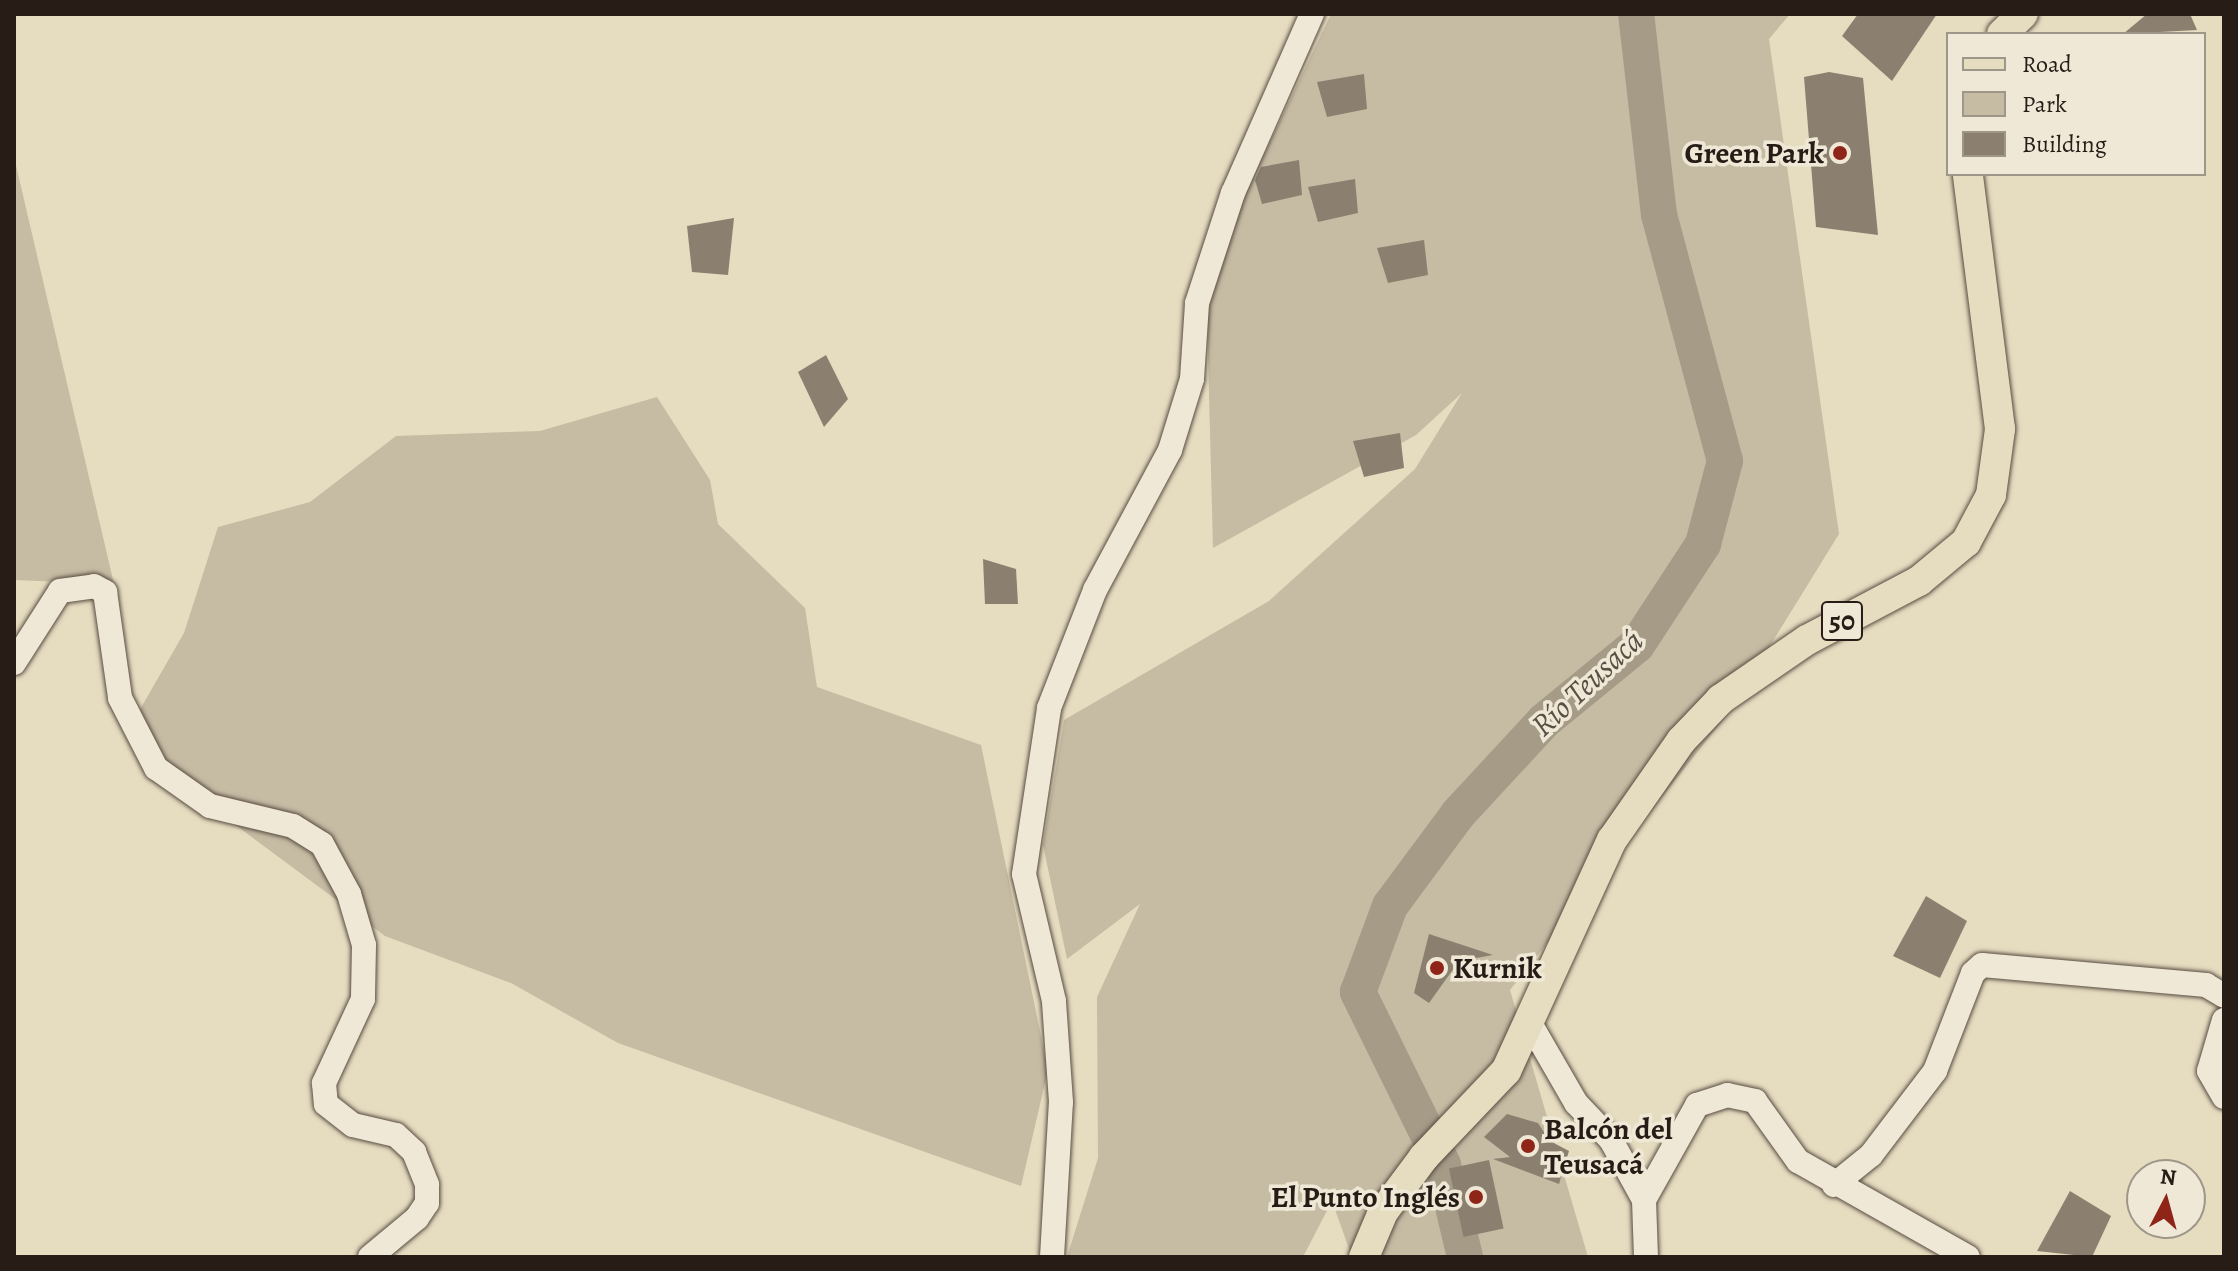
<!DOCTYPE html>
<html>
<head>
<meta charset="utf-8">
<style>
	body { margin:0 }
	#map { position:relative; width:2238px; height:1271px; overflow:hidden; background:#e6dcc0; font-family:Alegreya,serif }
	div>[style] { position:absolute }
	.green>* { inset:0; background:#c6bba3 }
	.river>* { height:36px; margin:-18px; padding:0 18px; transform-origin:18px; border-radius:18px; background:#a59b87 }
	.building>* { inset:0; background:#8b806f; transform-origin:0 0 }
	.roads { filter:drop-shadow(0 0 2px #584c41) drop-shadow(0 0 2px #584c41) }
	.minor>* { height:24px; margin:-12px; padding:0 12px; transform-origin:12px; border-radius:12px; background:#efe8d6 }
	.major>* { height:30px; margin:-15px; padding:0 15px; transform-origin:15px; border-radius:15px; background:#e6dcc0 }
	.dots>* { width:22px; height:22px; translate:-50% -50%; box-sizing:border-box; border:4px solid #efe8d6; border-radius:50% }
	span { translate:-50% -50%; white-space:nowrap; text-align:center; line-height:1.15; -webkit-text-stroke:7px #efe8d6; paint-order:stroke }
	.shield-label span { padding:2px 6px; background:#efe8d6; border:2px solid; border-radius:6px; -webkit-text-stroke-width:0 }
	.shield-label { font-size:28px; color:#281c17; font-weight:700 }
	.poi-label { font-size:30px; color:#281c17; font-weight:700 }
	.right { translate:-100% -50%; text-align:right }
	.left { translate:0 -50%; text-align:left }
	.water-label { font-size:32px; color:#5a4f44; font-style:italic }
	.frame { position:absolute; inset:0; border:16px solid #281c17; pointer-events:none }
	.legend { position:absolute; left:1946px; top:32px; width:260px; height:144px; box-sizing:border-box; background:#efe8d6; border:2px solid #9f968a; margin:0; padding:10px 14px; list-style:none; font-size:24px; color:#281c17 }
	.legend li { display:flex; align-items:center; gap:16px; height:40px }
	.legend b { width:40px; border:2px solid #9f968a }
	.north { position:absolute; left:2126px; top:1159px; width:80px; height:80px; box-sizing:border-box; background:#efe8d6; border:2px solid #9f968a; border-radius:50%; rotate:6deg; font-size:22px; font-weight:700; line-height:32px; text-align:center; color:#281c17 }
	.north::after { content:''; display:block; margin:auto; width:28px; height:36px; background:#8f2418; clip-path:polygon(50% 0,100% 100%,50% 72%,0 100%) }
</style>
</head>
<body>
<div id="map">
	<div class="green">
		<div style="clip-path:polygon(1331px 14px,1790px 14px,1769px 39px,1839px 534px,1729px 712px,1510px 990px,1588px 1257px,1352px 1257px,1332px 1201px,1303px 1257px,1067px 1257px,1098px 1158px,1097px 997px,1140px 904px,1067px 959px,1043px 845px,1064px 720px,1269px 601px,1415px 469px,1462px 393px,1416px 435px,1213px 548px,1206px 276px)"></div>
		<div style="clip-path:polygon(14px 157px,114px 584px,14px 580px)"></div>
		<div style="clip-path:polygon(657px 397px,710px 480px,718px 524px,805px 608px,817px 687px,981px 745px,1048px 1070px,1021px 1186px,618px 1043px,511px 983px,385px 936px,210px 806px,131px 725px,184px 633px,218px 527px,310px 502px,396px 436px,540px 431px)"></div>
	</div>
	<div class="river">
		<div style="left:1465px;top:1257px;width:95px;rotate:-103.4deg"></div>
		<div style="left:1443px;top:1165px;width:193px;rotate:-116.2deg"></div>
		<div style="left:1358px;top:992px;width:92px;rotate:-69.6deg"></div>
		<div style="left:1390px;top:906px;width:114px;rotate:-53.5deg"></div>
		<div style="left:1458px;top:814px;width:127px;rotate:-47.2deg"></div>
		<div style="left:1544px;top:721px;width:120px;rotate:-39.3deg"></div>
		<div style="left:1637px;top:645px;width:121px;rotate:-56.8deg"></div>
		<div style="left:1703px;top:544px;width:86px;rotate:-75.2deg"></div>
		<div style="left:1725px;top:461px;width:255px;rotate:-105deg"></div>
		<div style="left:1659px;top:215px;width:202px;rotate:-96.5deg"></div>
	</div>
	<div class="building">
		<div style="clip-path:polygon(1858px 14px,1937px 14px,1892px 81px,1842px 36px)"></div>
		<div style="clip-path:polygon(2147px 14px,2190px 14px,2197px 30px,2123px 34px)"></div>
		<div style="clip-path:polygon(1829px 72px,1863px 78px,1878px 235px,1816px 227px,1804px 77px)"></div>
		<div style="clip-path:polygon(1364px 74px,1367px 109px,1327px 117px,1317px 82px)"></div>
		<div style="clip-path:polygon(1299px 160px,1302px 195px,1262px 204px,1255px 180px,1261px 167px)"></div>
		<div style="clip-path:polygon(1355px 179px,1358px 213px,1318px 222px,1308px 187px)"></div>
		<div style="clip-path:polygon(734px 218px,728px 275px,692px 272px,687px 226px)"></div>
		<div style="clip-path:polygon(1424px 240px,1428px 275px,1388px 283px,1377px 248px)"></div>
		<div style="clip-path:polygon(826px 355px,848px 399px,824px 427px,798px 372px)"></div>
		<div style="clip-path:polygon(1400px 433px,1404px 468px,1364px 477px,1353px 441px)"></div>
		<div style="clip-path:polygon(983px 559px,1016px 569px,1018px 604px,985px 604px)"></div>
		<div style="clip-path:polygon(1926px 896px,1967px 921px,1940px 978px,1893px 956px)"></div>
		<div style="clip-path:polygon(1429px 934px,1493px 955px,1459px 961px,1429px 1003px,1414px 993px)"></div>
		<div style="clip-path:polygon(1507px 1114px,1538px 1123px,1550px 1141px,1569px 1151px,1559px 1184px,1493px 1159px,1510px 1157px,1484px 1137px)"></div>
		<div style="left:1489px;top:1160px;width:70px;height:41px;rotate:78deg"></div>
		<div style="clip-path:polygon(2070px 1191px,2111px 1216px,2092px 1257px,2037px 1251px)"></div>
	</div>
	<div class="roads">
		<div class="minor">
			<div style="left:14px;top:663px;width:85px;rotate:-57.4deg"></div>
			<div style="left:60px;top:591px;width:34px;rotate:-8deg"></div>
			<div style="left:94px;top:586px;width:13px;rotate:29deg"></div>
			<div style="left:105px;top:592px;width:107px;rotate:81.9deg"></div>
			<div style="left:120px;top:698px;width:79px;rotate:62.8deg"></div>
			<div style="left:156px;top:768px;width:66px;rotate:35.1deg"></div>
			<div style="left:210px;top:806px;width:85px;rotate:13.5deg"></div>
			<div style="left:293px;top:826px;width:34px;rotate:32deg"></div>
			<div style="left:322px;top:844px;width:57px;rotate:61.6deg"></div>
			<div style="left:349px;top:894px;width:53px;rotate:73.6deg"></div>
			<div style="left:364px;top:945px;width:54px;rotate:91.1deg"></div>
			<div style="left:363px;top:999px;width:93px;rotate:114.9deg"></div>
			<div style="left:324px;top:1083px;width:21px;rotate:85deg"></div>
			<div style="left:326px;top:1104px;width:34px;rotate:38deg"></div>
			<div style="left:353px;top:1125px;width:44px;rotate:13.1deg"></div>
			<div style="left:396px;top:1135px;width:25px;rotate:43deg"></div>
			<div style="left:414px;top:1152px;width:35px;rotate:68deg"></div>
			<div style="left:427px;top:1185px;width:18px;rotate:90deg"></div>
			<div style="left:427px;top:1203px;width:18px;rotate:124deg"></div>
			<div style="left:417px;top:1218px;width:61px;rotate:140.3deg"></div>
			<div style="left:2224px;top:1020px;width:53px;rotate:106.4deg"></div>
			<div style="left:2209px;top:1071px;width:30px;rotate:60deg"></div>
			<div style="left:1531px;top:1025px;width:90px;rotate:60deg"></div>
			<div style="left:1576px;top:1103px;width:51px;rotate:46.6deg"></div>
			<div style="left:1611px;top:1140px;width:68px;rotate:61.2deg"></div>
			<div style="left:1644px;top:1200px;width:57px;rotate:88deg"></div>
			<div style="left:1834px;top:1185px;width:48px;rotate:-39deg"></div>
			<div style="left:1871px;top:1155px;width:106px;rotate:-52.7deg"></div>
			<div style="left:1935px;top:1071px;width:105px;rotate:-68.8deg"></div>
			<div style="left:1973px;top:973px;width:12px;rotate:-42deg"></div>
			<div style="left:1982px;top:965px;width:225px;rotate:5.1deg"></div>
			<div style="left:2206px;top:985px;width:21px;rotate:31deg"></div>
			<div style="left:1644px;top:1200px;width:109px;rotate:-60.8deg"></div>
			<div style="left:1697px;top:1105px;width:32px;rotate:-18deg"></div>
			<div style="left:1727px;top:1095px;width:29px;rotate:12deg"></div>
			<div style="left:1755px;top:1101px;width:74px;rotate:54.4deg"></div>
			<div style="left:1798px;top:1161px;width:195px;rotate:29.5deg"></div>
			<div style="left:1052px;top:1257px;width:155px;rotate:-86.7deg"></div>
			<div style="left:1061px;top:1102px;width:101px;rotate:-94deg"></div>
			<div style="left:1054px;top:1001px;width:130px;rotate:-103.3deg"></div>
			<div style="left:1024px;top:874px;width:168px;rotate:-81.4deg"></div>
			<div style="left:1049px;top:708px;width:127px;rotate:-68.7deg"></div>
			<div style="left:1095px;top:590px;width:159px;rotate:-61.8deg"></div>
			<div style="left:1170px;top:450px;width:74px;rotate:-72.8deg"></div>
			<div style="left:1192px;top:379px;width:76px;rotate:-86.2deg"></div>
			<div style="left:1197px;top:303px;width:116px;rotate:-71.9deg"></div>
			<div style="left:1233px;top:193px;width:196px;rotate:-66.2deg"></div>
		</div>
		<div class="major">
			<div style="left:2002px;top:34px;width:29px;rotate:-44deg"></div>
			<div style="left:1364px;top:1257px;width:49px;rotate:-67.1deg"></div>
			<div style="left:1383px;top:1212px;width:69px;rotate:-53.3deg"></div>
			<div style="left:1424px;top:1157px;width:119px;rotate:-46.4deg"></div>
			<div style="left:1506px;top:1071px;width:254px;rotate:-65.4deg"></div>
			<div style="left:1612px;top:840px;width:121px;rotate:-55.1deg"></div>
			<div style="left:1681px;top:741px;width:58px;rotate:-46.4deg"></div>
			<div style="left:1721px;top:699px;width:104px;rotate:-34.5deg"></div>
			<div style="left:1807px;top:640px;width:127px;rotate:-27.8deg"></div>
			<div style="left:1919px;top:581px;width:61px;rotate:-39.7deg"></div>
			<div style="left:1966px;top:542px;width:53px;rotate:-62deg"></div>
			<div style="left:1991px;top:495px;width:67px;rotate:-82.2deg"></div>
			<div style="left:2000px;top:429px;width:257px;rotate:-97.2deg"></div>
		</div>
	</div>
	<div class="dots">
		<div style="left:1840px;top:153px;background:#8f2418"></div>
		<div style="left:1437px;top:968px;background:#8f2418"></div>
		<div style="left:1528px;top:1146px;background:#8f2418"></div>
		<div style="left:1476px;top:1197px;background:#8f2418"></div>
	</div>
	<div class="shield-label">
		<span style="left:1842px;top:621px">50</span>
	</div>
	<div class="poi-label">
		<span class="right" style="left:1824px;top:153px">Green Park</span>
		<span class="left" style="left:1453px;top:968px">Kurnik</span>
		<span class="left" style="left:1544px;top:1146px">Balcón del<br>Teusacá</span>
		<span class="right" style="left:1460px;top:1197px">El Punto Inglés</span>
	</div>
	<div class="water-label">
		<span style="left:1587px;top:683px;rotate:-43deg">Río Teusacá</span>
	</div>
	<div class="frame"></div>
	<ul class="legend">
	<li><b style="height:10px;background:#e6dcc0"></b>Road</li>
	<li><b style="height:22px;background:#c6bba3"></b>Park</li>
	<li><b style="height:22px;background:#8b806f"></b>Building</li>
	</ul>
	<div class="north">N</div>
</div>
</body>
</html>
